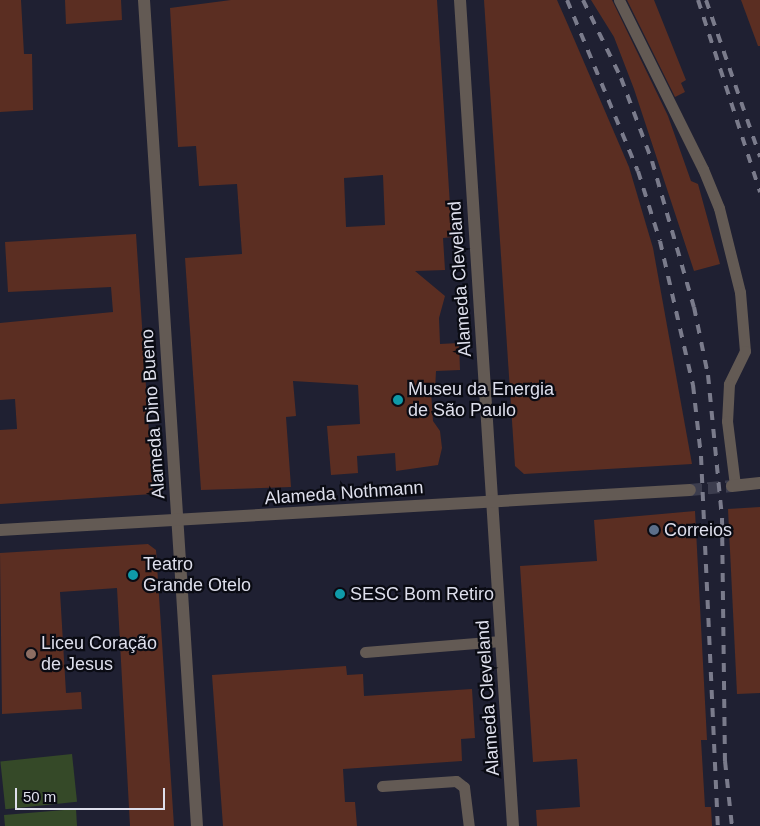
<!DOCTYPE html>
<html>
<head>
<meta charset="utf-8">
<style>
	body { margin:0 }
	#map { position:relative; width:760px; height:826px; overflow:hidden; background:#1f2032; font-family:Arial,sans-serif }
	div>[style] { position:absolute }
	.green>* { inset:0; background:#354928; transform-origin:0 0 }
	.building>* { inset:0; background:#5b2e22 }
	.tertiary-tunnel>* { height:12px; margin-top:-6px; transform-origin:0; background:repeating-linear-gradient(90deg,#3c3d4e 0 12px,transparent 0 18px) }
	.service>* { height:11px; margin:-5.5px; padding:0 5.5px; transform-origin:5.5px; border-radius:5.5px; background:#635a54 }
	.minor>* { height:12px; margin:-6px; padding:0 6px; transform-origin:6px; border-radius:6px; background:#635a54 }
	.tertiary>* { height:12px; margin:-6px; padding:0 6px; transform-origin:6px; border-radius:6px; background:#635a54 }
	.rail>* { height:4px; margin-top:-2px; transform-origin:0; background:repeating-linear-gradient(90deg,#7a7b8b 0 9px,transparent 0 18px) }
	.dots>* { width:14px; height:14px; translate:-50% -50%; box-sizing:border-box; border:2px solid #0a0b13; border-radius:50% }
	span { translate:-50% -50%; white-space:nowrap; text-align:center; line-height:1.15; -webkit-text-stroke:4.5px #0a0b13; paint-order:stroke }
	.street-label { font-size:18px; color:#dedfec }
	.poi-label { font-size:18px; color:#dedfec }
	.left { translate:0 -50%; text-align:left }
	.scale { position:absolute; left:15px; top:788px; width:150px; height:22px; box-sizing:border-box; border:2px solid #dedfec; border-top:0; padding-left:6px; font-size:15px; line-height:18px; white-space:nowrap; color:#dedfec; -webkit-text-stroke:4px #0a0b13; paint-order:stroke }
</style>
</head>
<body>
<div id="map">
	<div class="green">
		<div style="left:72px;top:754px;width:48px;height:72px;rotate:84deg"></div>
		<div style="clip-path:polygon(76px 809px,77px 826px,5px 826px,4px 815px)"></div>
	</div>
	<div class="building">
		<div style="clip-path:polygon(0 0,21px 0,24px 54px,32px 54px,33px 110px,0 112px)"></div>
		<div style="clip-path:polygon(65px 0,121px 0,122px 20px,66px 24px)"></div>
		<div style="clip-path:polygon(evenodd,231px 0,437px 0,452px 237px,443px 238px,445px 270px,415px 271px,445px 296px,439px 318px,440px 344px,459px 343px,460px 370px,436px 371px,435px 391px,431px 391px,433px 421px,440px 431px,442px 448px,438px 465px,396px 471px,395px 453px,357px 456px,358px 473px,331px 475px,327px 426px,360px 424px,358px 385px,293px 381px,296px 416px,286px 417px,291px 487px,201px 490px,185px 258px,242px 254px,237px 184px,199px 186px,196px 146px,178px 147px,170px 8px,231px 0,383px 175px,385px 225px,346px 227px,344px 178px,383px 175px)"></div>
		<div style="clip-path:polygon(484px 0,557px 0,568px 25px,629px 167px,653px 248px,692px 464px,524px 474px,515px 466px)"></div>
		<div style="clip-path:polygon(591px 0,612px 0,668px 116px,691px 181px,698px 184px,720px 264px,694px 271px,634px 89px,614px 37px)"></div>
		<div style="clip-path:polygon(627px 0,654px 0,686px 80px,681px 83px,685px 92px,675px 97px)"></div>
		<div style="clip-path:polygon(741px 0,760px 0,760px 46px,758px 46px)"></div>
		<div style="clip-path:polygon(136px 234px,153px 494px,0 504px,0 430px,17px 429px,15px 399px,0 400px,0 323px,113px 312px,111px 287px,8px 292px,5px 242px)"></div>
		<div style="clip-path:polygon(760px 507px,760px 693px,737px 694px,728px 509px)"></div>
		<div style="clip-path:polygon(695px 511px,707px 740px,701px 740px,705px 807px,711px 807px,712px 826px,537px 826px,536px 810px,580px 807px,577px 759px,533px 762px,520px 566px,597px 561px,594px 520px)"></div>
		<div style="clip-path:polygon(148px 544px,156px 550px,174px 826px,130px 826px,117px 588px,60px 592px,66px 693px,81px 692px,82px 709px,2px 714px,0 553px)"></div>
		<div style="clip-path:polygon(346px 666px,347px 675px,363px 674px,364px 696px,472px 689px,475px 738px,461px 739px,462px 761px,343px 769px,345px 802px,355px 802px,357px 826px,223px 826px,212px 675px)"></div>
	</div>
	<div class="tertiary-tunnel">
		<div style="left:690px;top:490px;width:42px;rotate:-5.4deg"></div>
	</div>
	<div class="service">
		<div style="left:619px;top:0;width:189px;rotate:63.6deg"></div>
		<div style="left:703px;top:169px;width:42px;rotate:67.7deg"></div>
		<div style="left:719px;top:208px;width:87px;rotate:76deg"></div>
		<div style="left:740px;top:292px;width:59px;rotate:85.2deg"></div>
		<div style="left:745px;top:351px;width:37px;rotate:116deg"></div>
		<div style="left:729px;top:384px;width:37px;rotate:93deg"></div>
		<div style="left:727px;top:421px;width:64px;rotate:82.9deg"></div>
		<div style="left:365px;top:652px;width:136px;rotate:-4.6deg"></div>
		<div style="left:382px;top:786px;width:74px;rotate:-3.9deg"></div>
		<div style="left:456px;top:781px;width:10px;rotate:37deg"></div>
		<div style="left:464px;top:787px;width:39px;rotate:83deg"></div>
	</div>
	<div class="minor">
		<div style="left:144px;top:0;width:828px;rotate:86.33deg"></div>
		<div style="left:460px;top:0;width:828px;rotate:86.33deg"></div>
	</div>
	<div class="tertiary">
		<div style="left:732px;top:486px;width:28px;rotate:-6deg"></div>
		<div style="left:0;top:530px;width:691px;rotate:-3.32deg"></div>
	</div>
	<div class="rail">
		<div style="left:567px;top:0;width:185px;rotate:67.5deg"></div>
		<div style="left:638px;top:171px;width:73px;rotate:72.6deg"></div>
		<div style="left:660px;top:241px;width:148px;rotate:77.1deg"></div>
		<div style="left:693px;top:385px;width:71px;rotate:83.6deg"></div>
		<div style="left:701px;top:456px;width:370px;rotate:87.4deg"></div>
		<div style="left:583px;top:0;width:87px;rotate:64deg"></div>
		<div style="left:621px;top:78px;width:89px;rotate:69.5deg"></div>
		<div style="left:652px;top:161px;width:152px;rotate:74deg"></div>
		<div style="left:694px;top:307px;width:69px;rotate:78.4deg"></div>
		<div style="left:708px;top:375px;width:145px;rotate:84.4deg"></div>
		<div style="left:722px;top:519px;width:242px;rotate:89.3deg"></div>
		<div style="left:725px;top:761px;width:65px;rotate:83.9deg"></div>
		<div style="left:698px;top:0;width:202px;rotate:72.1deg"></div>
		<div style="left:706px;top:0;width:166px;rotate:71deg"></div>
	</div>
	<div class="dots">
		<div style="left:398px;top:400px;background:#0f9aa8"></div>
		<div style="left:654px;top:530px;background:#5c6f8a"></div>
		<div style="left:133px;top:575px;background:#0f9aa8"></div>
		<div style="left:340px;top:594px;background:#0f9aa8"></div>
		<div style="left:31px;top:654px;background:#8d6e63"></div>
	</div>
	<div class="street-label">
		<span style="left:460px;top:279px;rotate:-94deg">Alameda Cleveland</span>
		<span style="left:153px;top:414px;rotate:-94deg">Alameda Dino Bueno</span>
		<span style="left:344px;top:493px;rotate:-4deg">Alameda Nothmann</span>
		<span style="left:488px;top:698px;rotate:-94deg">Alameda Cleveland</span>
	</div>
	<div class="poi-label">
		<span class="left" style="left:408px;top:400px">Museu da Energia<br>de São Paulo</span>
		<span class="left" style="left:664px;top:530px">Correios</span>
		<span class="left" style="left:143px;top:575px">Teatro<br>Grande Otelo</span>
		<span class="left" style="left:350px;top:594px">SESC Bom Retiro</span>
		<span class="left" style="left:41px;top:654px">Liceu Coração<br>de Jesus</span>
	</div>
	<div class="scale">50 m</div>
</div>
</body>
</html>
